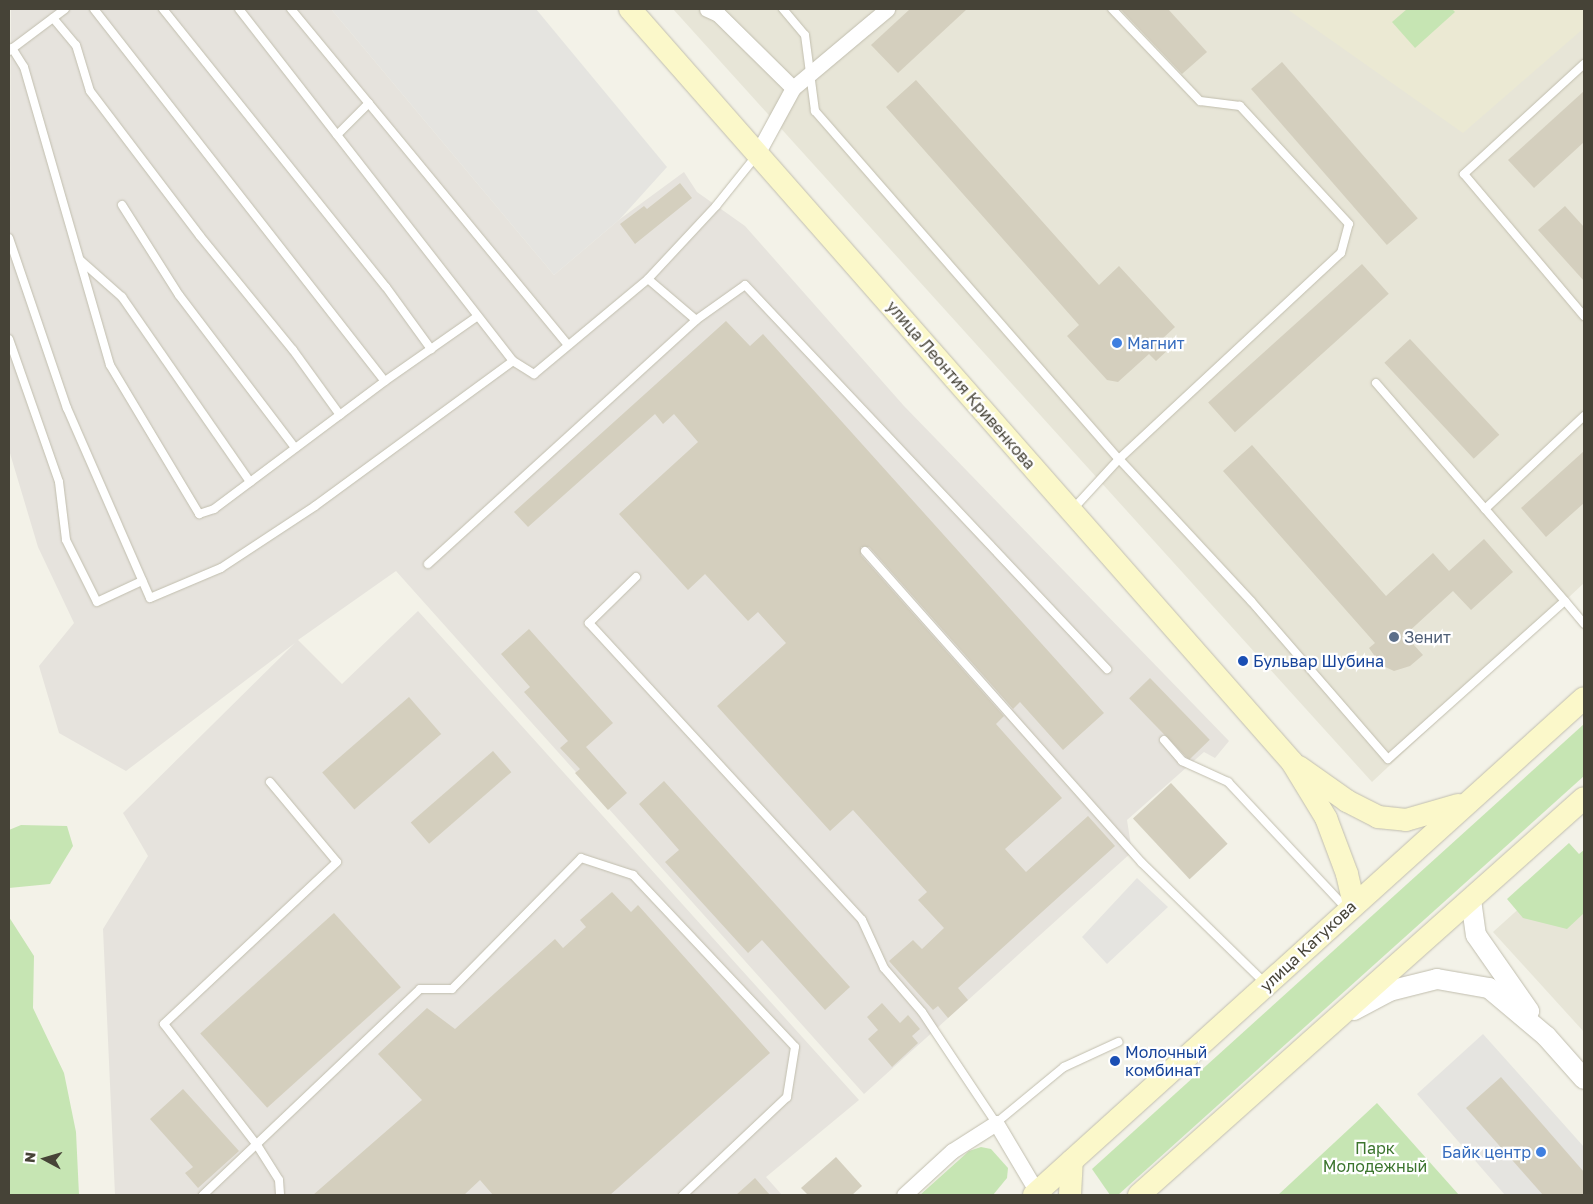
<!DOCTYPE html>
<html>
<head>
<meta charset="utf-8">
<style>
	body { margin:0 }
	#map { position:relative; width:1593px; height:1204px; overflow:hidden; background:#f3f2e8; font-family:"Golos Text",sans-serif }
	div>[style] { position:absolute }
	.residential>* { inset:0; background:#e7e5d7 }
	.industrial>* { inset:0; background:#e6e3dd }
	.education>* { inset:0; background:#ebe9d3 }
	.green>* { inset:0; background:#c6e5b3 }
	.parking>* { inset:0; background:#e5e4e0 }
	.building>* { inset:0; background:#d4cfbe; transform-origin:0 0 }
	.roads { filter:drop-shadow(0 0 1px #c1beae) drop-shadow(0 0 1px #c1beae) }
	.service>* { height:8px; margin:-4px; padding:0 4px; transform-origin:4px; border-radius:4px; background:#fff }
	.minor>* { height:15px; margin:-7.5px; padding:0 7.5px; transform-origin:7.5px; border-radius:7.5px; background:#fff }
	.tertiary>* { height:20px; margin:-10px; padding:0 10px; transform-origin:10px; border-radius:10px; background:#fff }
	.secondary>* { height:22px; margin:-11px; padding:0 11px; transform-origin:11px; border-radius:11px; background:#fbf8ca }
	.dots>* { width:14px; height:14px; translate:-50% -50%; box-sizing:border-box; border:2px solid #fff; border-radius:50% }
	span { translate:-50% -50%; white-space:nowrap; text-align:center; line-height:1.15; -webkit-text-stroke:4.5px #fff; paint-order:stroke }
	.shop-label { font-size:16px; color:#366cbe }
	.left { translate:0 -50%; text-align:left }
	.right { translate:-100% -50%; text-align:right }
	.street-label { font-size:16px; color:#464337 }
	.service-label { font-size:16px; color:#4e5e75 }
	.transit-label { font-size:16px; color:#164399 }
	.park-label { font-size:16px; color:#3c752e }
	.frame { position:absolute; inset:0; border:10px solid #464337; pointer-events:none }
	.north { position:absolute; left:20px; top:1134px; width:50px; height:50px; -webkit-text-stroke:4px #fff; paint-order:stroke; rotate:276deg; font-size:14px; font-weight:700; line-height:20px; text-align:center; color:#464337 }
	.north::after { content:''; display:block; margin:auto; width:18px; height:22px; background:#464337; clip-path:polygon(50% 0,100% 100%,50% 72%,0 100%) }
</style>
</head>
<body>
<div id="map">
	<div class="residential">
		<div style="clip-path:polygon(673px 9px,1584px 9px,1584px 583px,1372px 782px)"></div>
		<div style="clip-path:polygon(1584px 850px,1584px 1032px,1493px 932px)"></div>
	</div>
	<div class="industrial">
		<div style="clip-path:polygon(11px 9px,331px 9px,554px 275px,620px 219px,684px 172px,697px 192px,745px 226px,904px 406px,1229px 741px,1215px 758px,1204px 752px,1127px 820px,1132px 852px,864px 1094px,396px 571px,298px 640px,342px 684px,418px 611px,859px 1100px,766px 1177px,782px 1195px,115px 1195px,103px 929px,148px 856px,123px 813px,295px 643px,126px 771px,59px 733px,39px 666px,74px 623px,38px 547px,9px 450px)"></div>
	</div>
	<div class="education">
		<div style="clip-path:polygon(1287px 9px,1584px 9px,1584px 28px,1463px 133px)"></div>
	</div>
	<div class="green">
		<div style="clip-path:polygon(1407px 9px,1452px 9px,1455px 12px,1415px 48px,1392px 22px)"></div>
		<div style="clip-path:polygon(1584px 724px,1584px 776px,1118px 1195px,1110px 1195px,1092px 1169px)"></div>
		<div style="clip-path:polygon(21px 825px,67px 826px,73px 846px,50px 884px,9px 888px,9px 830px)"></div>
		<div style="clip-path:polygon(1569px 843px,1579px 854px,1584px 850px,1584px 913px,1567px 929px,1523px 918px,1507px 899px)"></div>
		<div style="clip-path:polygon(9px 917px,34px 956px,33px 1008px,64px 1073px,76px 1132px,79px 1195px,9px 1195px)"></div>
		<div style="clip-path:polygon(1377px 1103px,1459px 1195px,1278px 1195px)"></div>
		<div style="clip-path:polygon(981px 1147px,991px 1149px,1008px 1168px,1007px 1178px,993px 1195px,920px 1195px,969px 1151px)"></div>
	</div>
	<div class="parking">
		<div style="clip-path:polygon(331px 9px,536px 9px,667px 167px,620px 219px,554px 275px)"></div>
		<div style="clip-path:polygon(1137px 878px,1168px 907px,1107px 964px,1082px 937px)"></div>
		<div style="clip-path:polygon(1483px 1034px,1584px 1147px,1584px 1195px,1505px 1195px,1417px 1094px)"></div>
	</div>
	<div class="building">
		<div style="clip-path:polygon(910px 9px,967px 9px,898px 73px,871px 45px)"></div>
		<div style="clip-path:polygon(1120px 9px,1168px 9px,1207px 52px,1182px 74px)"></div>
		<div style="left:1282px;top:62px;width:207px;height:41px;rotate:49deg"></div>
		<div style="clip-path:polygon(916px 80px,1099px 285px,1119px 266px,1175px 327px,1161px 340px,1169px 349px,1156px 361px,1149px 354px,1118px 382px,1107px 380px,1067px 336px,1079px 325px,886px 107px)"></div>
		<div style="clip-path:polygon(1584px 91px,1584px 142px,1534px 188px,1508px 160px)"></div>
		<div style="clip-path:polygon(680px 183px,692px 198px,635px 244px,620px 224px,644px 206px,647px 209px)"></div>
		<div style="clip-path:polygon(1565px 206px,1584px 227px,1584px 281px,1538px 230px)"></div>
		<div style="left:1362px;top:264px;width:40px;height:207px;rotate:48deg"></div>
		<div style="clip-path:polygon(726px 321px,750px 346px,763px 334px,1104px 713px,1063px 750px,1020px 702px,1013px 709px,869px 547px,861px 547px,861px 555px,1004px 716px,996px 724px,1062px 798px,1005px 849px,1026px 872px,1088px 816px,1115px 846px,958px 988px,968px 1000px,948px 1018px,938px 1006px,933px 1010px,889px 961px,913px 940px,922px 949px,944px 928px,918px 900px,927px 892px,853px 810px,830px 831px,717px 706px,786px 643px,758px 612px,748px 621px,705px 574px,688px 590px,619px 514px,698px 442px,674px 414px,663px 424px,655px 414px,528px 527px,514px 512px)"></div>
		<div style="left:1410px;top:339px;width:131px;height:35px;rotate:47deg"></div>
		<div style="clip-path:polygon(1252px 445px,1386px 596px,1433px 553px,1449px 571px,1484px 539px,1513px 572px,1471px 610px,1453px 591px,1405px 635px,1423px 655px,1410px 666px,1394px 671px,1381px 665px,1369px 648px,1375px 643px,1223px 471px)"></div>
		<div style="clip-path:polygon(1584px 451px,1584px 503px,1546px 537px,1521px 508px)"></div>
		<div style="clip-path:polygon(529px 629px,613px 723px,586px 747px,627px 793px,608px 810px,575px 773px,580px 769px,560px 748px,568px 741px,524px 692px,530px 687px,501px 654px)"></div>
		<div style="left:1150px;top:678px;width:86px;height:29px;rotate:46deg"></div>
		<div style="left:409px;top:697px;width:49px;height:115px;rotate:49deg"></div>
		<div style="left:493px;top:751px;width:28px;height:109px;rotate:49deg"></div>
		<div style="clip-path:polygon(664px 781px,850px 987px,825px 1010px,762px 940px,748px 953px,665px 862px,679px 850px,639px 804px)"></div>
		<div style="left:1171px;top:783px;width:83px;height:52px;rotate:47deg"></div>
		<div style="clip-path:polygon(612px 892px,631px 912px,638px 905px,770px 1053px,610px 1195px,493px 1195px,480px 1180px,464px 1195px,313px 1195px,422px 1100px,378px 1054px,427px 1008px,455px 1029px,555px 939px,563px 948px,586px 927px,580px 920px)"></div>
		<div style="left:334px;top:913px;width:100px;height:180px;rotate:48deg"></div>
		<div style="clip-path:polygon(882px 1003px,900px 1023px,908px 1015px,920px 1029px,912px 1036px,918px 1043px,892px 1067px,868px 1039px,878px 1030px,867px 1017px)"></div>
		<div style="clip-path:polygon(1501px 1077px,1584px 1172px,1584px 1195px,1543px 1195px,1466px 1108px)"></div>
		<div style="clip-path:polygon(183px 1089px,239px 1151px,198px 1188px,185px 1173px,193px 1167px,150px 1119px)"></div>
		<div style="clip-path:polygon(836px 1157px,862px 1186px,852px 1195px,808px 1195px,801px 1188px)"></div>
		<div style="clip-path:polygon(755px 1178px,770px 1195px,736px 1195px)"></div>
	</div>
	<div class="roads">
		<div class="service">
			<div style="left:94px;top:9px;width:472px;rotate:52deg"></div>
			<div style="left:385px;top:381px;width:113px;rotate:-35deg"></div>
			<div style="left:163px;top:9px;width:356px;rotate:51.3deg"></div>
			<div style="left:386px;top:287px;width:77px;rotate:54deg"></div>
			<div style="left:239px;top:9px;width:446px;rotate:52.1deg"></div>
			<div style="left:291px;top:9px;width:435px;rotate:50.5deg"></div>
			<div style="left:783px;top:9px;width:34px;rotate:50deg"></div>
			<div style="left:805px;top:35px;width:77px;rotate:82.5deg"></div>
			<div style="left:815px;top:111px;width:462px;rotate:48.9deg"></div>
			<div style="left:1119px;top:459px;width:194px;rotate:47.1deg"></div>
			<div style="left:1251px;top:601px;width:209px;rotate:49.1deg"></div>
			<div style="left:1388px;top:759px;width:237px;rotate:-41.8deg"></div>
			<div style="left:1565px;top:601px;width:30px;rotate:50deg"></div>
			<div style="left:53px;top:18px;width:35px;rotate:50deg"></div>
			<div style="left:76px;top:45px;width:48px;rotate:73.1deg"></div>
			<div style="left:90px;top:91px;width:182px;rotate:52.8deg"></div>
			<div style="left:200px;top:236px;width:147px;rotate:50.8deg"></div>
			<div style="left:293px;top:350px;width:80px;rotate:54.1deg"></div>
			<div style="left:12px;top:48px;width:22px;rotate:58deg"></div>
			<div style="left:24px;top:67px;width:310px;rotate:73.9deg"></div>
			<div style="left:110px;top:365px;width:174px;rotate:59.1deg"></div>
			<div style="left:199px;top:514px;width:16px;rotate:-18deg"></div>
			<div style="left:214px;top:509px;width:214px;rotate:-36.8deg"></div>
			<div style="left:9px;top:51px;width:70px;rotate:-36.9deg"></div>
			<div style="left:1584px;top:64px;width:163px;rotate:137.5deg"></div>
			<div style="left:1464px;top:174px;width:186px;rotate:49.8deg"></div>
			<div style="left:337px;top:135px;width:45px;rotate:-45deg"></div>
			<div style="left:122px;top:205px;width:107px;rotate:57.7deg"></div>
			<div style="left:179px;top:295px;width:192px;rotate:52.8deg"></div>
			<div style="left:9px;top:238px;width:180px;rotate:71.2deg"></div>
			<div style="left:67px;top:408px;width:207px;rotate:66.4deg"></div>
			<div style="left:150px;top:598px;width:77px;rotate:-22.9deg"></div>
			<div style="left:221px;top:568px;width:113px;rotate:-33.4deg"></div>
			<div style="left:315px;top:506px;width:245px;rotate:-36.2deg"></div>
			<div style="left:513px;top:361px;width:25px;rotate:32deg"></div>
			<div style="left:534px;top:374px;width:148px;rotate:-39.8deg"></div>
			<div style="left:648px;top:279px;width:100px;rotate:-47deg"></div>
			<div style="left:716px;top:206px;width:65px;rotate:-51.2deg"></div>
			<div style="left:80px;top:260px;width:56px;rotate:41.4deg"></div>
			<div style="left:122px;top:297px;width:225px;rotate:55.3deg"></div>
			<div style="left:648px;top:279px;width:63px;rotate:40.5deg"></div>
			<div style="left:696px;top:320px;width:60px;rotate:-35.5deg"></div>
			<div style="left:745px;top:285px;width:528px;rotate:46.69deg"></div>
			<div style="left:9px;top:339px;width:151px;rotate:70.7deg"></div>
			<div style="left:59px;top:482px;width:58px;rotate:83.1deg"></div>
			<div style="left:66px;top:540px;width:69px;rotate:63.4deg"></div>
			<div style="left:97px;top:602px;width:50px;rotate:-25deg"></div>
			<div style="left:1376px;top:383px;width:289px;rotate:49.1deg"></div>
			<div style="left:1073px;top:509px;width:68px;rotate:-47.4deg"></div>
			<div style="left:1119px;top:459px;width:303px;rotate:-42.9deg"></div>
			<div style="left:1341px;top:253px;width:30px;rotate:-75deg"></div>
			<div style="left:1349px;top:224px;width:161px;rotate:-132.7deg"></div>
			<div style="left:1240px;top:106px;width:40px;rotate:-172.9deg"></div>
			<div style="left:1200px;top:101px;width:127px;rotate:-133.7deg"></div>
			<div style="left:1485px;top:509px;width:136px;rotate:-43.2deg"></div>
			<div style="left:865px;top:551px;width:417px;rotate:48.4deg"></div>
			<div style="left:1142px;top:863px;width:173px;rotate:44.3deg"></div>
			<div style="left:428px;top:564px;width:362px;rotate:-42.3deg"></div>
			<div style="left:636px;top:577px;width:66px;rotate:135.6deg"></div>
			<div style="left:589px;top:623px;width:403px;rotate:47.4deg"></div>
			<div style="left:862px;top:920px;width:53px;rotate:65.4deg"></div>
			<div style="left:884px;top:968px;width:58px;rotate:49.2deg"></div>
			<div style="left:922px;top:1012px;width:133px;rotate:56.3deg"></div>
			<div style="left:996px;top:1123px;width:88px;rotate:-39.5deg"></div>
			<div style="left:1064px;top:1067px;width:60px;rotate:-24.8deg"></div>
			<div style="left:1164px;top:740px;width:28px;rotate:49deg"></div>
			<div style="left:1182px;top:761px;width:51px;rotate:24.5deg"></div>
			<div style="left:1228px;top:782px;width:174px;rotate:46.9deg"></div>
			<div style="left:270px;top:782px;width:104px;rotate:50.1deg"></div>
			<div style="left:337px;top:862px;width:237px;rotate:136.9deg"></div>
			<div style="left:164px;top:1024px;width:153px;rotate:52.5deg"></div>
			<div style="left:257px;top:1145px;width:41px;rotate:57.8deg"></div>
			<div style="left:279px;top:1180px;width:15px;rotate:86deg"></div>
			<div style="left:203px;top:1195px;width:299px;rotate:-43.5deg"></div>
			<div style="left:420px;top:989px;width:32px"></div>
			<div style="left:452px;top:989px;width:184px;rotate:-45.4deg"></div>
			<div style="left:581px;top:858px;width:55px;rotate:18.1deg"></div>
			<div style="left:633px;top:875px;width:236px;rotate:46.7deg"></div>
			<div style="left:795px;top:1047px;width:51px;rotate:99.1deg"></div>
			<div style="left:787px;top:1097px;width:143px;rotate:136.7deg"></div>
		</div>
		<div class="minor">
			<div style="left:707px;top:9px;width:12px;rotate:24deg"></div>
			<div style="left:718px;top:14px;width:105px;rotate:44.6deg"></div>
			<div style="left:757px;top:154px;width:75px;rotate:-61.4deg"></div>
			<div style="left:793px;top:88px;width:123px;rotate:-40deg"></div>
			<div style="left:904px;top:1195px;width:65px;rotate:-42.5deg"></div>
			<div style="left:952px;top:1151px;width:52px;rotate:-32.5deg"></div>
			<div style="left:996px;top:1123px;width:80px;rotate:59.3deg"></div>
		</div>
		<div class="tertiary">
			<div style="left:1471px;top:900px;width:35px;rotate:82deg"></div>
			<div style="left:1476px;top:935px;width:93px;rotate:55.1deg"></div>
			<div style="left:1354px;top:1010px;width:40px;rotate:-28deg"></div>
			<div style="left:1389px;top:991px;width:49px;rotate:-14deg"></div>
			<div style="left:1437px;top:979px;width:53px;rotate:9.8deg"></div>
			<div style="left:1489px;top:988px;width:75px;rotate:40.1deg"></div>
			<div style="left:1546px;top:1036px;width:57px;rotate:48.5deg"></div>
		</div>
		<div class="secondary">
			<div style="left:630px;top:9px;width:1003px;rotate:48.68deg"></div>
			<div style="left:1292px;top:762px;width:66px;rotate:58.7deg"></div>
			<div style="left:1326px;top:818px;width:60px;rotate:69.4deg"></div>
			<div style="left:1347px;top:874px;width:31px;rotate:77deg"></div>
			<div style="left:1299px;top:767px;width:59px;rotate:35.3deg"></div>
			<div style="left:1347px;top:801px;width:35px;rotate:27deg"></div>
			<div style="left:1378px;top:817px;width:28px;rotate:6deg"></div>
			<div style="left:1406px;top:820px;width:54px;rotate:-16.1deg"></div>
			<div style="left:1034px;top:1195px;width:741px;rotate:-42.1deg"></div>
			<div style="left:1070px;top:1195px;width:34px;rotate:-87deg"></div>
			<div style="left:1139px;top:1195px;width:596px;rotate:-41.74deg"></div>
		</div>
	</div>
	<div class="dots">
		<div style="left:1117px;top:343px;background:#3f7fe0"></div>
		<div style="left:1394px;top:637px;background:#5c6f8a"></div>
		<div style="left:1243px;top:661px;background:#1a4fb4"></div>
		<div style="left:1115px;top:1061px;background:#1a4fb4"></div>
		<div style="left:1541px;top:1152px;background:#3f7fe0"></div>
	</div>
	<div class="shop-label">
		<span class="left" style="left:1127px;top:343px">Магнит</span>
		<span class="right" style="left:1531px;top:1152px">Байк центр</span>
	</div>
	<div class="street-label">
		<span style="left:961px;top:385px;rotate:49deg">улица Леонтия Кривенкова</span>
		<span style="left:1308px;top:946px;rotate:-43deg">улица Катукова</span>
	</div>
	<div class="service-label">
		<span class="left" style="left:1404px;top:637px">Зенит</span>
	</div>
	<div class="transit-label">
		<span class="left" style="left:1253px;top:661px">Бульвар Шубина</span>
		<span class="left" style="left:1125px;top:1061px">Молочный<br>комбинат</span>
	</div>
	<div class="park-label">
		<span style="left:1375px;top:1157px">Парк<br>Молодежный</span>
	</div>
	<div class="frame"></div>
	<div class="north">N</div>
</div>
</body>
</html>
